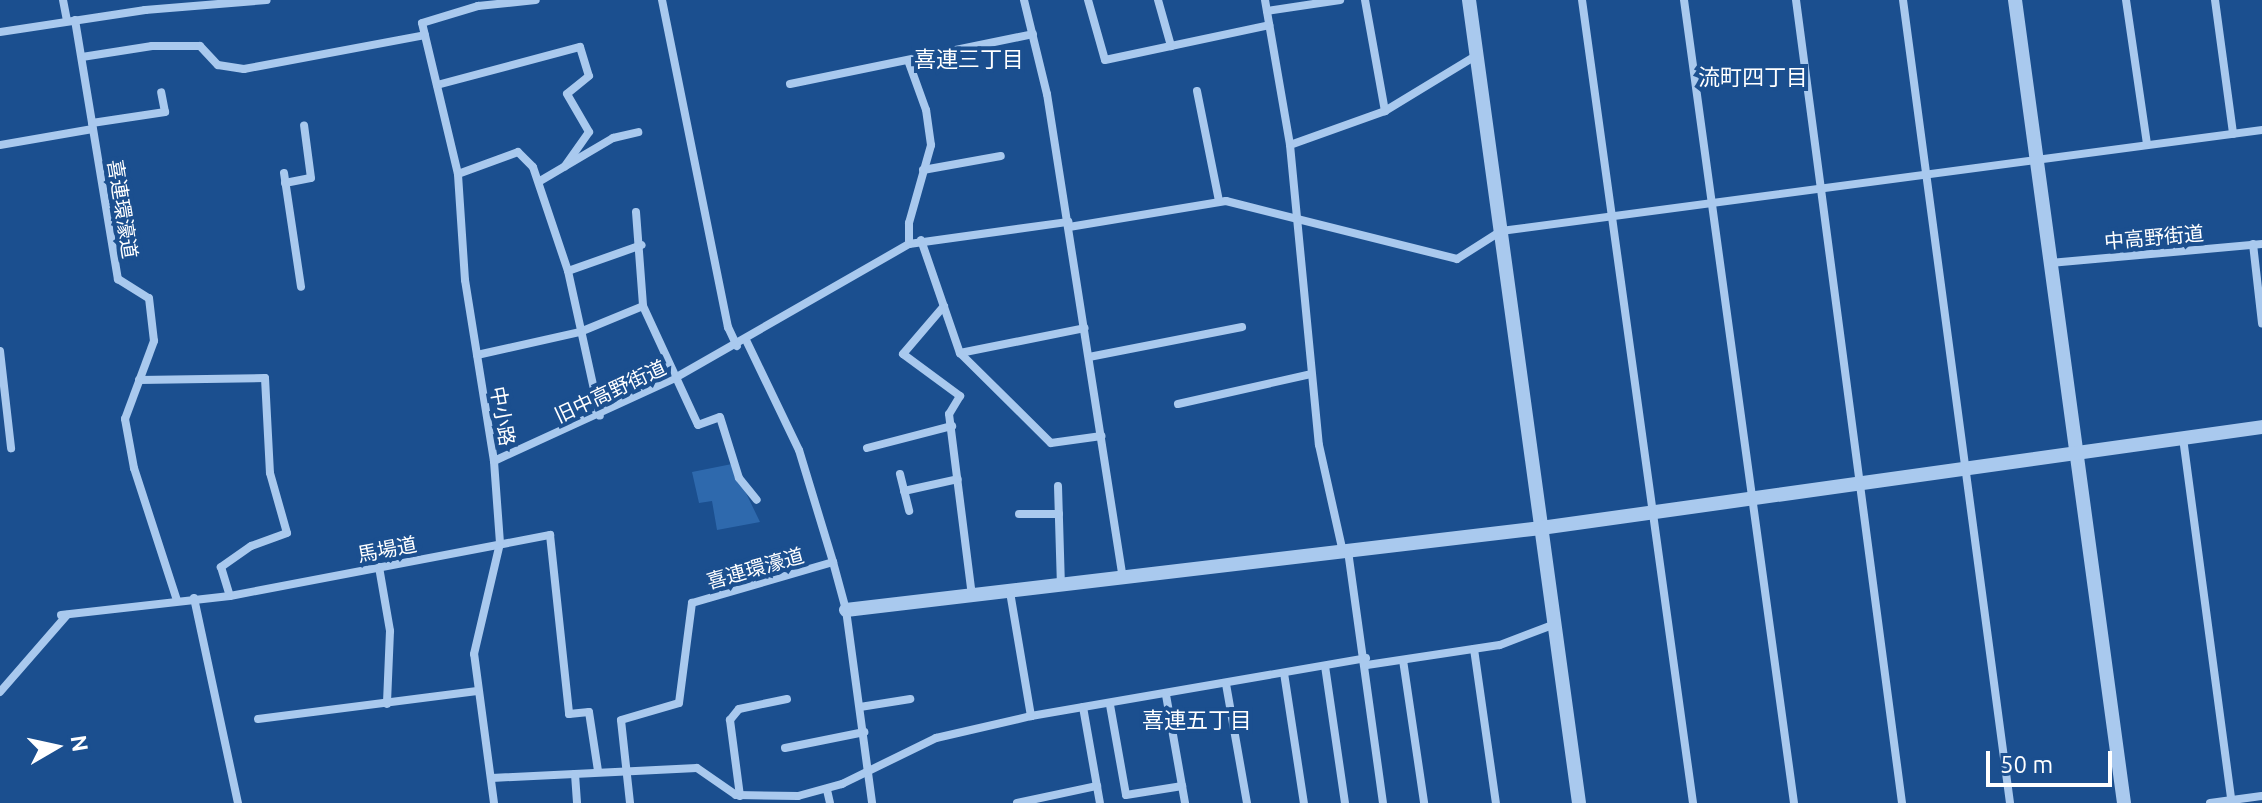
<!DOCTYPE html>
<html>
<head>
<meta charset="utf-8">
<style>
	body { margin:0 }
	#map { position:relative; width:2262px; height:803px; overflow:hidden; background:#1b4f8f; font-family:Ubuntu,"Noto Sans JP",sans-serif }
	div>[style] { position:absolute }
	.green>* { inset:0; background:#2e69ad }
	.minor>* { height:8px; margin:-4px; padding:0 4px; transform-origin:4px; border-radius:4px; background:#a9c9ee }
	.tertiary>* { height:14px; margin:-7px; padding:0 7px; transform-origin:7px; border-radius:7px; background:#a9c9ee }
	span { translate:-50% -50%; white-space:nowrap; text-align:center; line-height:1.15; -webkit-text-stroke:8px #1b4f8f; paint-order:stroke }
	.street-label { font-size:20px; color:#fff }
	.neighbourhood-label { font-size:22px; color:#fff }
	.north { position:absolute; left:16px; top:707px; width:80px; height:80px; -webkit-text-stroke:6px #1b4f8f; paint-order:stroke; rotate:81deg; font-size:22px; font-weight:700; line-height:32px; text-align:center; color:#fff }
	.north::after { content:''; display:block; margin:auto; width:28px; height:36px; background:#fff; clip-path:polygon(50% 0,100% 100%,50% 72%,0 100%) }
	.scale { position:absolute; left:1986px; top:751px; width:126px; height:36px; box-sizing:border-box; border:4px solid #fff; border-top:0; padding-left:10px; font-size:24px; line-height:28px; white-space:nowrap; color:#fff; -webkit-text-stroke:6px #1b4f8f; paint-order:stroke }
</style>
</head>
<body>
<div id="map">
	<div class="green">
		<div style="clip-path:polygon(732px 464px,760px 522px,717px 530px,712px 501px,699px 503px,692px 472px)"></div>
	</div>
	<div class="minor">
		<div style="left:63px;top:0;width:21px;rotate:79deg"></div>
		<div style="left:662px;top:0;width:334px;rotate:78.6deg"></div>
		<div style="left:728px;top:327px;width:21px;rotate:65deg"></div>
		<div style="left:1024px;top:0;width:97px;rotate:76.3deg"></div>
		<div style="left:1047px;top:94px;width:491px;rotate:81.1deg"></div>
		<div style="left:1088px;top:0;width:62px;rotate:74.2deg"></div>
		<div style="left:1105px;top:60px;width:168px;rotate:-12deg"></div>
		<div style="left:1158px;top:0;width:48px;rotate:74.2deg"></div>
		<div style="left:1265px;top:0;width:147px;rotate:80.2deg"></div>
		<div style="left:1290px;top:145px;width:301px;rotate:84.5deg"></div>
		<div style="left:1319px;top:445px;width:110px;rotate:77.4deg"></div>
		<div style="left:1365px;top:0;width:113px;rotate:79.8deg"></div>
		<div style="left:1582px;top:0;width:811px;rotate:82.13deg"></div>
		<div style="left:1684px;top:0;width:810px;rotate:82.2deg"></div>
		<div style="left:1796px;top:0;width:810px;rotate:82.48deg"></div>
		<div style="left:1903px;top:0;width:810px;rotate:82.41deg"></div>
		<div style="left:2126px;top:0;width:146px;rotate:81.7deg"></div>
		<div style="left:2215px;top:0;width:135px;rotate:82.3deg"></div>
		<div style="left:1267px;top:11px;width:74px;rotate:-8.6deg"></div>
		<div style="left:75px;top:20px;width:263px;rotate:80.6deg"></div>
		<div style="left:118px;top:279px;width:36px;rotate:32deg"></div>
		<div style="left:149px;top:298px;width:43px;rotate:83.4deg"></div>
		<div style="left:154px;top:341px;width:83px;rotate:110.4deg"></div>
		<div style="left:125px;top:419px;width:50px;rotate:79.6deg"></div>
		<div style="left:134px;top:468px;width:139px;rotate:72deg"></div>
		<div style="left:0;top:32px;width:147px;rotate:-8.6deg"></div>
		<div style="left:145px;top:10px;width:122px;rotate:-4.7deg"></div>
		<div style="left:82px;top:57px;width:71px;rotate:-8.9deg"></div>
		<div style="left:152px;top:46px;width:48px"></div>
		<div style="left:200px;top:46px;width:26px;rotate:47deg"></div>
		<div style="left:218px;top:65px;width:26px;rotate:9deg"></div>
		<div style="left:244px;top:69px;width:184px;rotate:-10.6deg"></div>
		<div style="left:790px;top:84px;width:248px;rotate:-11.6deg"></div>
		<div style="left:437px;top:85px;width:148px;rotate:-14.9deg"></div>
		<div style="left:580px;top:47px;width:30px;rotate:73deg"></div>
		<div style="left:589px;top:76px;width:28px;rotate:141deg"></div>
		<div style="left:567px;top:94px;width:44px;rotate:59.9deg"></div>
		<div style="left:589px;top:132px;width:42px;rotate:125.2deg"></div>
		<div style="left:1197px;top:91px;width:112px;rotate:78.7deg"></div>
		<div style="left:92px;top:123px;width:74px;rotate:-8.6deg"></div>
		<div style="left:165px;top:112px;width:20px;rotate:-101deg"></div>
		<div style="left:0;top:145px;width:94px;rotate:-9.8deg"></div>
		<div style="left:1290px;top:145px;width:101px;rotate:-19.7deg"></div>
		<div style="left:1385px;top:111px;width:108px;rotate:-31.3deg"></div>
		<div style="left:923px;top:170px;width:79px;rotate:-10.2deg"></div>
		<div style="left:284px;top:173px;width:115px;rotate:81.5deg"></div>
		<div style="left:458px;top:174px;width:64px;rotate:-20.1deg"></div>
		<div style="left:518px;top:152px;width:21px;rotate:45deg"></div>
		<div style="left:533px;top:167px;width:110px;rotate:71.4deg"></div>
		<div style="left:568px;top:271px;width:148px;rotate:77.6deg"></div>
		<div style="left:540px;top:181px;width:85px;rotate:-30.5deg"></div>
		<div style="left:613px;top:138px;width:26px;rotate:-13deg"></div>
		<div style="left:285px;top:183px;width:26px;rotate:-11deg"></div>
		<div style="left:311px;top:178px;width:53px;rotate:-97.5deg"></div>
		<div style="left:636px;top:212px;width:94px;rotate:85.7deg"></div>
		<div style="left:643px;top:306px;width:131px;rotate:65.2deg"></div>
		<div style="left:698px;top:425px;width:23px;rotate:-20deg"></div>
		<div style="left:720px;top:417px;width:64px;rotate:72.7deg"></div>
		<div style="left:739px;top:478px;width:28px;rotate:51deg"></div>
		<div style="left:1069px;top:227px;width:159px;rotate:-9.4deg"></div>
		<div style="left:1226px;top:201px;width:238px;rotate:14.1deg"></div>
		<div style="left:1457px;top:259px;width:52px;rotate:-32.5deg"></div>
		<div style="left:1501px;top:231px;width:768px;rotate:-7.56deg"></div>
		<div style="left:921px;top:240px;width:120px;rotate:71deg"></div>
		<div style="left:960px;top:353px;width:128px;rotate:44.7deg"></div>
		<div style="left:1051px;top:443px;width:51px;rotate:-7.8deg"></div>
		<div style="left:909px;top:244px;width:21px;rotate:-90deg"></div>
		<div style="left:909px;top:223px;width:81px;rotate:-74.2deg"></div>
		<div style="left:931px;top:145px;width:35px;rotate:-98deg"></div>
		<div style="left:926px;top:110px;width:50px;rotate:-109.9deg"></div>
		<div style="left:2253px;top:244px;width:80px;rotate:83.5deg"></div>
		<div style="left:2050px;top:263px;width:213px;rotate:-5.1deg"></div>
		<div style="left:568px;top:271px;width:78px;rotate:-19.4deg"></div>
		<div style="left:944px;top:306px;width:63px;rotate:130.5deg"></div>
		<div style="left:903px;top:354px;width:71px;rotate:36.4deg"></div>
		<div style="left:960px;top:396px;width:21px;rotate:121deg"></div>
		<div style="left:949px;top:414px;width:183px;rotate:82.8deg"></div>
		<div style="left:746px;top:340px;width:122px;rotate:64.3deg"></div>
		<div style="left:799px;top:450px;width:117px;rotate:73.1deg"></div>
		<div style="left:833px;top:562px;width:50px;rotate:74.8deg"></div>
		<div style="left:846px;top:610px;width:195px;rotate:82.3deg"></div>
		<div style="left:0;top:351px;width:98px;rotate:83.5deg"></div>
		<div style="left:960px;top:353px;width:127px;rotate:-11.3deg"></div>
		<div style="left:477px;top:355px;width:106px;rotate:-12.6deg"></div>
		<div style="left:580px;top:332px;width:68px;rotate:-22.4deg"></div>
		<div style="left:1089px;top:357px;width:156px;rotate:-11.1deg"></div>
		<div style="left:139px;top:380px;width:126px;rotate:-0.9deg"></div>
		<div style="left:265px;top:378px;width:95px;rotate:87deg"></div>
		<div style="left:270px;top:473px;width:62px;rotate:74.2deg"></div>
		<div style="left:287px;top:533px;width:38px;rotate:160deg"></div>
		<div style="left:251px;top:546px;width:37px;rotate:145deg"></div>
		<div style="left:221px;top:567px;width:30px;rotate:73deg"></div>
		<div style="left:1178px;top:404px;width:136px;rotate:-12.7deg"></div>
		<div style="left:2183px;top:438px;width:368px;rotate:82.4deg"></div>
		<div style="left:867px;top:448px;width:88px;rotate:-14.5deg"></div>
		<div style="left:494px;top:461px;width:199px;rotate:-24.6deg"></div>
		<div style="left:675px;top:378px;width:270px;rotate:-29.8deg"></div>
		<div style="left:909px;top:244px;width:161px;rotate:-7.9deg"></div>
		<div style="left:900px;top:474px;width:38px;rotate:76deg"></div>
		<div style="left:1058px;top:486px;width:99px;rotate:88.3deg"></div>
		<div style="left:904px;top:491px;width:55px;rotate:-12.5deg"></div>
		<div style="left:1019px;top:514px;width:40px"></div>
		<div style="left:1348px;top:551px;width:254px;rotate:82.1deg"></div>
		<div style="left:379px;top:567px;width:65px;rotate:80.2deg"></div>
		<div style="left:390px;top:631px;width:73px;rotate:92.4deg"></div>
		<div style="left:1010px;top:592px;width:126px;rotate:80.4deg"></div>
		<div style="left:194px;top:598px;width:210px;rotate:77.9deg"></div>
		<div style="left:61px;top:615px;width:170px;rotate:-6.4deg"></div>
		<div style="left:230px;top:596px;width:326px;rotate:-10.8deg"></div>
		<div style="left:550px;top:535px;width:180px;rotate:83.9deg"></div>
		<div style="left:569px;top:714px;width:20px;rotate:-6deg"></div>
		<div style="left:589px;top:712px;width:60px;rotate:81.3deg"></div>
		<div style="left:1474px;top:649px;width:156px;rotate:81.9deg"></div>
		<div style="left:1403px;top:660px;width:145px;rotate:81.6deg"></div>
		<div style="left:1367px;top:665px;width:134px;rotate:-8.6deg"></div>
		<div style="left:1500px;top:645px;width:59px;rotate:-20.9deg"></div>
		<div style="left:1325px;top:666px;width:138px;rotate:81.7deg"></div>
		<div style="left:1284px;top:673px;width:132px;rotate:81.3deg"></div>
		<div style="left:1226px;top:684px;width:121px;rotate:80deg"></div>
		<div style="left:0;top:692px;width:102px;rotate:-49deg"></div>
		<div style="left:1166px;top:695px;width:110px;rotate:80deg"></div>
		<div style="left:1110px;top:705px;width:91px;rotate:79.9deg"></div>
		<div style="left:1126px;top:795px;width:57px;rotate:-9.1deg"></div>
		<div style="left:860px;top:707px;width:51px;rotate:-9.1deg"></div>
		<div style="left:1083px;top:707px;width:97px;rotate:80deg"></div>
		<div style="left:258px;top:719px;width:221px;rotate:-7.3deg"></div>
		<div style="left:785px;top:748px;width:81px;rotate:-11.4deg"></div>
		<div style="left:575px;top:774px;width:29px;rotate:86deg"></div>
		<div style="left:492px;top:778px;width:205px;rotate:-2.8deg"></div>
		<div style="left:697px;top:768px;width:47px;rotate:34.7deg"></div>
		<div style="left:736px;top:795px;width:62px;rotate:0.9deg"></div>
		<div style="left:798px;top:796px;width:46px;rotate:-15.3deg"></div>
		<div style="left:842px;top:784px;width:105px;rotate:-26.1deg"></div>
		<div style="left:936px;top:738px;width:98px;rotate:-13deg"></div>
		<div style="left:1031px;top:716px;width:340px;rotate:-9.8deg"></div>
		<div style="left:827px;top:790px;width:13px;rotate:77deg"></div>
		<div style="left:740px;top:796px;width:77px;rotate:-97.5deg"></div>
		<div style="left:730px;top:720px;width:14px;rotate:-51deg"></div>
		<div style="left:739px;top:709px;width:49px;rotate:-11.8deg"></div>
		<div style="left:494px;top:803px;width:150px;rotate:-97.6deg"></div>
		<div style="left:474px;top:654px;width:114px;rotate:-76.8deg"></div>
		<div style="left:500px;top:543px;width:82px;rotate:-94.2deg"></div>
		<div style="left:494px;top:461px;width:183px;rotate:-99.1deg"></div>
		<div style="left:465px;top:280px;width:106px;rotate:-93.8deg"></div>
		<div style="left:458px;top:174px;width:155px;rotate:-103.4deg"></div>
		<div style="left:422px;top:23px;width:59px;rotate:-16.9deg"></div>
		<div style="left:478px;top:6px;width:58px;rotate:-5.9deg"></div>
		<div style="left:630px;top:803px;width:83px;rotate:-96.2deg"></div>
		<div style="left:621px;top:720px;width:60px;rotate:-16.3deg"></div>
		<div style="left:679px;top:703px;width:101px;rotate:-82.6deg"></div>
		<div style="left:692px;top:603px;width:147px;rotate:-16.2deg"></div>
		<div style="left:1017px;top:803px;width:82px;rotate:-12deg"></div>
		<div style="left:2210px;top:803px;width:52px;rotate:-7.7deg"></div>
	</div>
	<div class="tertiary">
		<div style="left:1469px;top:0;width:810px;rotate:82.2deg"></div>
		<div style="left:2015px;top:0;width:810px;rotate:82.27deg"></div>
		<div style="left:846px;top:610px;width:700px;rotate:-6.73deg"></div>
		<div style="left:1541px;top:528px;width:728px;rotate:-7.97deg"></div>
	</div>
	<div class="street-label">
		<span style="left:123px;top:209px;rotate:81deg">喜連環濠道</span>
		<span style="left:2154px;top:237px;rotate:-5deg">中高野街道</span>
		<span style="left:610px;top:391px;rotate:-25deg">旧中高野街道</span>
		<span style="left:503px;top:416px;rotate:80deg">中小路</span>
		<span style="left:387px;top:549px;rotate:-11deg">馬場道</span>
		<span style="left:755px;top:568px;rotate:-16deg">喜連環濠道</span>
	</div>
	<div class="neighbourhood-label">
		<span style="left:969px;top:59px">喜連三丁目</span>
		<span style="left:1753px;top:77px">流町四丁目</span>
		<span style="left:1197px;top:720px">喜連五丁目</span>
	</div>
	<div class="north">N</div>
	<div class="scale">50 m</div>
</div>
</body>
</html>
